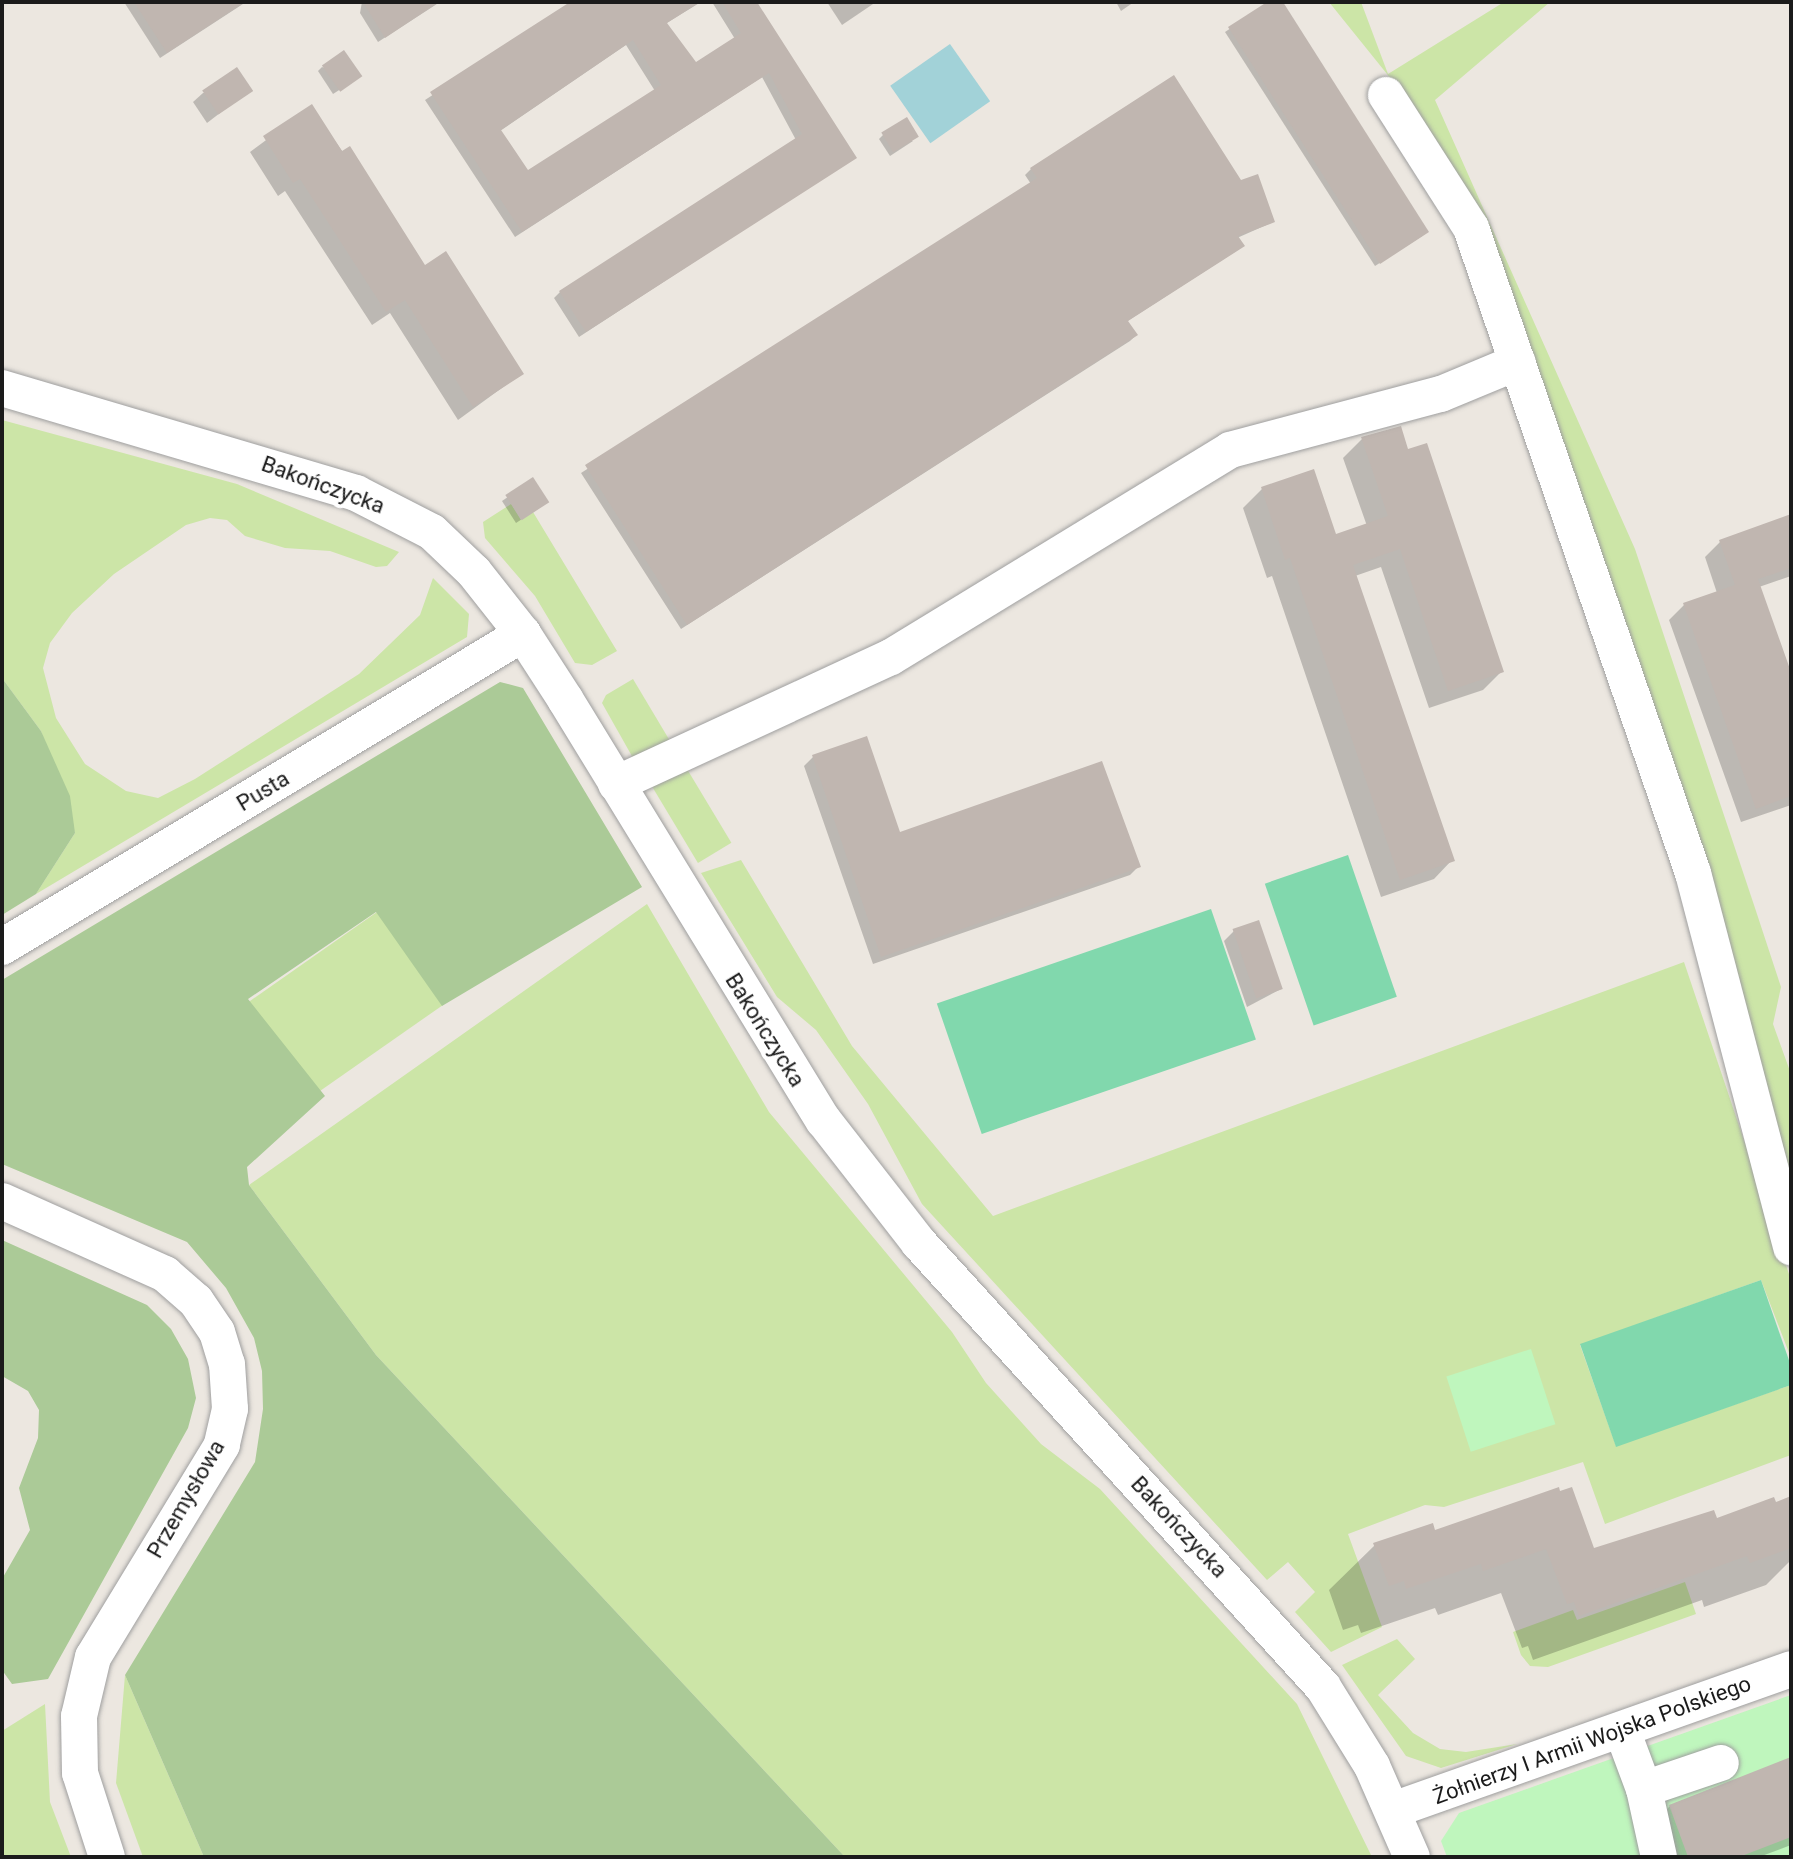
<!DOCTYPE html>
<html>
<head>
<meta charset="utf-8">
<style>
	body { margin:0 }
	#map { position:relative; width:1793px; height:1859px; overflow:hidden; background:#ece7e0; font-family:Roboto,sans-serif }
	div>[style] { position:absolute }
	.grass>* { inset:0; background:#cce5a7; transform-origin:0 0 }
	.forest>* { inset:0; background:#abca97 }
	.park>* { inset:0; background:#bff6bd; transform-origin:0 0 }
	.pitch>* { inset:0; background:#81d8ad; transform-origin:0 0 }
	.water>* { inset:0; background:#a2d2d8; transform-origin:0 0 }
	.shadow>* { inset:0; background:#0003 }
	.building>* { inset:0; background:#c0b6b0; transform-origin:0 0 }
	.roads { filter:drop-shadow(0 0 2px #9f9f9f) drop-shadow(0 0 2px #9f9f9f) }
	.minor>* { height:36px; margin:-18px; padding:0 18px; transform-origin:18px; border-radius:18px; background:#fff }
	span { translate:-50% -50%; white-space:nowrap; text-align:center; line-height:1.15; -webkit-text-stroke:8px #fff; paint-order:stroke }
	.street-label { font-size:22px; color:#1b1b1b }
	.frame { position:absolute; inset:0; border:4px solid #1b1b1b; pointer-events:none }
</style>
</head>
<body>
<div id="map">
	<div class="grass">
		<div style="clip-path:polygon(1329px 2px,1361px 2px,1388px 74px,1504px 2px,1550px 2px,1435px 100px,1635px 549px,1755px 908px,1781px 987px,1773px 1024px,1791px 1074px,1791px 1174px,1488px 229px,1387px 74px)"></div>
		<div style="clip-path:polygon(2px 420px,237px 484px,399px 552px,387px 566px,376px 567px,330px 551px,285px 548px,245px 536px,227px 520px,210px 518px,186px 525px,114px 574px,72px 613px,50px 643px,43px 668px,56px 718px,85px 764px,126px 791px,158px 798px,195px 779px,359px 674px,420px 615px,433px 578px,469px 614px,467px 637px,36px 894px,75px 833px,41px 731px,2px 678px)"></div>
		<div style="clip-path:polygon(511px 504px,521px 520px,533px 512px,617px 651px,592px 665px,575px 663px,535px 596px,485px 538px,483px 522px)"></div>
		<div style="clip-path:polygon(633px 679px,673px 746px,633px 758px,602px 703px,606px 695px)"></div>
		<div style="left:684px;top:764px;width:92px;height:39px;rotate:59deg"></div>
		<div style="clip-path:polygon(741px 860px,852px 1046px,993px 1216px,1684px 962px,1791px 1280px,1791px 1358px,1761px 1280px,1580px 1345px,1616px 1446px,1791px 1385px,1791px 1455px,1605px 1524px,1583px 1462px,1444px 1507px,1425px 1505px,1348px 1534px,1382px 1627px,1331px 1652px,1295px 1612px,1315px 1592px,1288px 1562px,1267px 1580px,922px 1204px,868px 1104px,816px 1030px,777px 997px,701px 873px)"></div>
		<div style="clip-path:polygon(647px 904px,769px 1112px,952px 1332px,986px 1383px,1041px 1444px,1100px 1489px,1297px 1704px,1372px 1857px,845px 1857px,376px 1355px,249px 1185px)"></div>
		<div style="left:377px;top:912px;width:114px;height:156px;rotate:55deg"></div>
		<div style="clip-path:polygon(1685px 1582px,1696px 1614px,1548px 1667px,1530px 1666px,1521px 1655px,1513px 1632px,1573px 1610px,1577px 1620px)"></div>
		<div style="clip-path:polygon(1397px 1639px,1415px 1659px,1378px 1695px,1413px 1733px,1440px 1749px,1466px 1752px,1517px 1744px,1441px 1768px,1406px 1756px,1342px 1665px)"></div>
		<div style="clip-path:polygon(125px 1675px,204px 1857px,143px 1857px,116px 1783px)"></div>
		<div style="clip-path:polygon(45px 1704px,50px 1802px,71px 1857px,2px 1857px,2px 1731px)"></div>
	</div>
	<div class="forest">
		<div style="clip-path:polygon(2px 678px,41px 731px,70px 796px,75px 833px,36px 894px,2px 915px)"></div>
		<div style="clip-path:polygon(500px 682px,523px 688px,642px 887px,442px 1006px,376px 912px,248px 999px,325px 1096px,247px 1167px,249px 1185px,376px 1355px,845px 1857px,204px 1857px,125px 1675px,255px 1462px,263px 1409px,262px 1371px,254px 1338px,226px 1288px,187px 1242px,2px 1164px,2px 980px)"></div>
		<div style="clip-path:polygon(2px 1240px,147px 1305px,171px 1329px,188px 1359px,196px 1398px,188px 1428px,48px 1679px,12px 1684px,2px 1670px,2px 1579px,30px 1530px,19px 1488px,38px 1438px,39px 1410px,28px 1391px,2px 1376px)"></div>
	</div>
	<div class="park">
		<div style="left:1531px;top:1349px;width:79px;height:89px;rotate:72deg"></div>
		<div style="clip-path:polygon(1791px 1695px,1791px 1857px,1447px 1857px,1441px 1841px,1459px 1813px)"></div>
	</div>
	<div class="pitch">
		<div style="left:1348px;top:855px;width:150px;height:88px;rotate:71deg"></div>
		<div style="left:1211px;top:909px;width:138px;height:290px;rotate:71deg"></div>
		<div style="clip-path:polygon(1761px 1280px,1791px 1366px,1791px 1385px,1616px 1447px,1580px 1344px)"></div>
	</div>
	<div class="water">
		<div style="left:950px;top:44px;width:70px;height:73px;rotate:55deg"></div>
	</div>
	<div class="shadow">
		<div style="clip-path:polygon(124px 2px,246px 2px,160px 58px)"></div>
		<div style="clip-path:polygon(362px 2px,440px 2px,378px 42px,360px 13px)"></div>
		<div style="clip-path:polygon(evenodd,574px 2px,701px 2px,665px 24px,695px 65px,735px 39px,712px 2px,754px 2px,855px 157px,579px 337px,554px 298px,560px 292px,796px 140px,762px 77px,515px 237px,425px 100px,574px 2px,626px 45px,655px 91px,528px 173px,500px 131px,626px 45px)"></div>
		<div style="clip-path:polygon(827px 2px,876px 2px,842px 25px)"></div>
		<div style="clip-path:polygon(1116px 2px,1134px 2px,1121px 11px)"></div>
		<div style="clip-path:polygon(1270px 2px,1281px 2px,1422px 236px,1375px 266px,1225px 32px)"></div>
		<div style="clip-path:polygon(322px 67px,355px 80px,333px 94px,318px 71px)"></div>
		<div style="clip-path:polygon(250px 90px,207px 123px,193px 102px,203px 93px)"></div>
		<div style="clip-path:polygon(311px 107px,424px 267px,521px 374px,458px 420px,390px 313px,372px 325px,285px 191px,278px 196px,250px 152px)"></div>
		<div style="clip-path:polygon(883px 135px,913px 141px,890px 156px,879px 139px)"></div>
		<div style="clip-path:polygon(1031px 169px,1240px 182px,1273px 222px,1237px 238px,1236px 251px,1126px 322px,1136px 335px,1130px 341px,681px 629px,581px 473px,1031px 184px,1025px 175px)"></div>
		<div style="clip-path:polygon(1362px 439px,1407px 451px,1502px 671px,1483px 690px,1429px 708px,1381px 567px,1355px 576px,1452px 860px,1434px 879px,1381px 897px,1272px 576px,1267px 578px,1243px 508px,1262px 489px,1335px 537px,1367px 526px,1343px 458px)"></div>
		<div style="clip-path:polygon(532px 480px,542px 506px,516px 523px,502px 501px)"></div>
		<div style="clip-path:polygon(1791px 516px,1791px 576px,1759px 587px,1791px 677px,1791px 805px,1741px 822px,1669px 620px,1684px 605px,1717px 593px,1705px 557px,1720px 542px)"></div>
		<div style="clip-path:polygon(813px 757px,898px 835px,1139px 866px,1130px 875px,873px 964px,804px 766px)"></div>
		<div style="clip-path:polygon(1234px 931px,1281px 989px,1247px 1007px,1224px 941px)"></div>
		<div style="clip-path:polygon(1791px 1500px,1791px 1560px,1766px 1585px,1704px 1607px,1702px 1600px,1533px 1660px,1528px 1646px,1522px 1648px,1501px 1593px,1438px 1615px,1435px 1608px,1361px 1633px,1358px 1625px,1343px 1630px,1329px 1590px,1375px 1545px,1434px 1533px,1593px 1550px)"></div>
		<div style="clip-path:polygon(1791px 1760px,1791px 1845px,1759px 1857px,1668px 1857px,1655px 1822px,1670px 1806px)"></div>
	</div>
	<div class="building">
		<div style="clip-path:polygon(134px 2px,245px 2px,167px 53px)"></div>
		<div style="clip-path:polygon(363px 2px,439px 2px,385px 38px)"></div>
		<div style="clip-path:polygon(evenodd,570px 2px,700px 2px,667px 23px,696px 62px,741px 33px,722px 2px,757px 2px,857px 158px,586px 332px,559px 291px,802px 134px,769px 73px,522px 232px,430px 92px,570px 2px,633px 40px,661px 85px,528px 170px,501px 130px,633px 40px)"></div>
		<div style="clip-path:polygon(1267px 2px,1283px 2px,1429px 232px,1380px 264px,1228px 27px)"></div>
		<div style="left:344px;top:50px;width:32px;height:27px;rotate:55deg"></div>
		<div style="left:237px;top:67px;width:29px;height:42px;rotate:56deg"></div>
		<div style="clip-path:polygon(1174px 75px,1241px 180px,1258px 174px,1275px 222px,1238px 236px,1245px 246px,1128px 321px,1138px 335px,687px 625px,585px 465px,1037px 178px,1030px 168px)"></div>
		<div style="clip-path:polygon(312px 104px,342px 151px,350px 146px,425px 265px,446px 251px,524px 374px,473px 407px,405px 300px,386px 312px,300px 179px,293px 183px,263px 136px)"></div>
		<div style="left:907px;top:117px;width:23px;height:30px;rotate:59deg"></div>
		<div style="clip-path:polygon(1401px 426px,1408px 449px,1427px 443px,1504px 672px,1448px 691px,1400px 549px,1353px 565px,1455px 861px,1400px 880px,1290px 558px,1285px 560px,1261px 487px,1314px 469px,1336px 534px,1388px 516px,1361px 437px)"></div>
		<div style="left:533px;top:477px;width:30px;height:33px;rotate:57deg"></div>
		<div style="clip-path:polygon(1791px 514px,1791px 568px,1758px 579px,1791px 672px,1791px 796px,1756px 809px,1683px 603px,1735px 585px,1719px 540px)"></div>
		<div style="clip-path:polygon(867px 736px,900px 832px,1102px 761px,1141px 867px,881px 957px,812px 755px)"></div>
		<div style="left:1259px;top:920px;width:73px;height:28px;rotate:71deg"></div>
		<div style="clip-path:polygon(1559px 1487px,1560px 1491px,1572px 1487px,1594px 1548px,1714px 1510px,1717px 1518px,1774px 1497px,1776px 1502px,1791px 1496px,1791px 1548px,1750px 1563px,1747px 1556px,1579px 1616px,1574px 1602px,1567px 1604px,1546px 1549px,1483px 1571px,1481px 1564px,1406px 1589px,1404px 1581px,1389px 1586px,1373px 1543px,1433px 1523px,1435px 1530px)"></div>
		<div style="clip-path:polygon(1791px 1757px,1791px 1837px,1739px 1857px,1688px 1857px,1669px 1805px)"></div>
	</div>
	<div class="roads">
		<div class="minor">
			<div style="left:1386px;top:95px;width:158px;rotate:57.4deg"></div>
			<div style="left:1471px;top:228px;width:682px;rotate:71.01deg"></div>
			<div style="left:1693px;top:873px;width:387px;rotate:75.3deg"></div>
			<div style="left:2px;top:388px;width:369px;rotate:16.5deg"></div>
			<div style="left:356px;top:493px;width:85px;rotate:27.2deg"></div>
			<div style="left:432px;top:532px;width:58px;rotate:43.6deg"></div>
			<div style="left:474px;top:572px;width:79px;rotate:51.7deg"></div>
			<div style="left:523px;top:634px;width:77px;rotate:57.1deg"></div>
			<div style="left:565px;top:699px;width:495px;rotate:58.5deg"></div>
			<div style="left:824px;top:1121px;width:155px;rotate:52.1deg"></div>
			<div style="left:919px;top:1243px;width:600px;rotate:47.7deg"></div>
			<div style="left:1323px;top:1687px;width:93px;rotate:58.2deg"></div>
			<div style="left:1372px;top:1766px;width:99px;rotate:66.3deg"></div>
			<div style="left:616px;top:784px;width:303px;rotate:-24.8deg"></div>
			<div style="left:891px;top:657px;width:397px;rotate:-31.4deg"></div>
			<div style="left:1230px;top:450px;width:218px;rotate:-14.9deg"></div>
			<div style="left:1441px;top:394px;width:83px;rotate:-22.6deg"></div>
			<div style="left:2px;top:947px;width:608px;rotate:-31deg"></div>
			<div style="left:2px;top:1201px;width:179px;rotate:24.1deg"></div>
			<div style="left:165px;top:1274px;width:41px;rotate:41.1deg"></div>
			<div style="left:196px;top:1301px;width:37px;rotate:56deg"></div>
			<div style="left:217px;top:1332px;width:34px;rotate:73deg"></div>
			<div style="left:227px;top:1364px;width:45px;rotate:86.2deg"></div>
			<div style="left:230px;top:1409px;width:37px;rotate:103deg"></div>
			<div style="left:222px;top:1445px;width:248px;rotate:121.3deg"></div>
			<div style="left:93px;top:1657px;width:61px;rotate:103.3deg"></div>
			<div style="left:79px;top:1716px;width:57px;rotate:89deg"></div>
			<div style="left:80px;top:1773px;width:88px;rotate:72.2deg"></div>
			<div style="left:1622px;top:1730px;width:63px;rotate:69.6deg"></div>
			<div style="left:1644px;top:1789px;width:70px;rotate:77.6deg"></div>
			<div style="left:1644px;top:1789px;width:81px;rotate:-18.7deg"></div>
			<div style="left:1393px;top:1810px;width:422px;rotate:-19.5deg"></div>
		</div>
	</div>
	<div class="street-label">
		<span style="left:323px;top:485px;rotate:20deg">Bakończycka</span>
		<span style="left:263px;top:791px;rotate:-31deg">Pusta</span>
		<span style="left:765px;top:1030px;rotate:58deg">Bakończycka</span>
		<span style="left:186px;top:1499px;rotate:-60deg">Przemysłowa</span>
		<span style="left:1179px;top:1527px;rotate:47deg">Bakończycka</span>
		<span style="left:1592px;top:1740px;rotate:-20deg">Żołnierzy I Armii Wojska Polskiego</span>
	</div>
	<div class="frame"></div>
</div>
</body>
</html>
